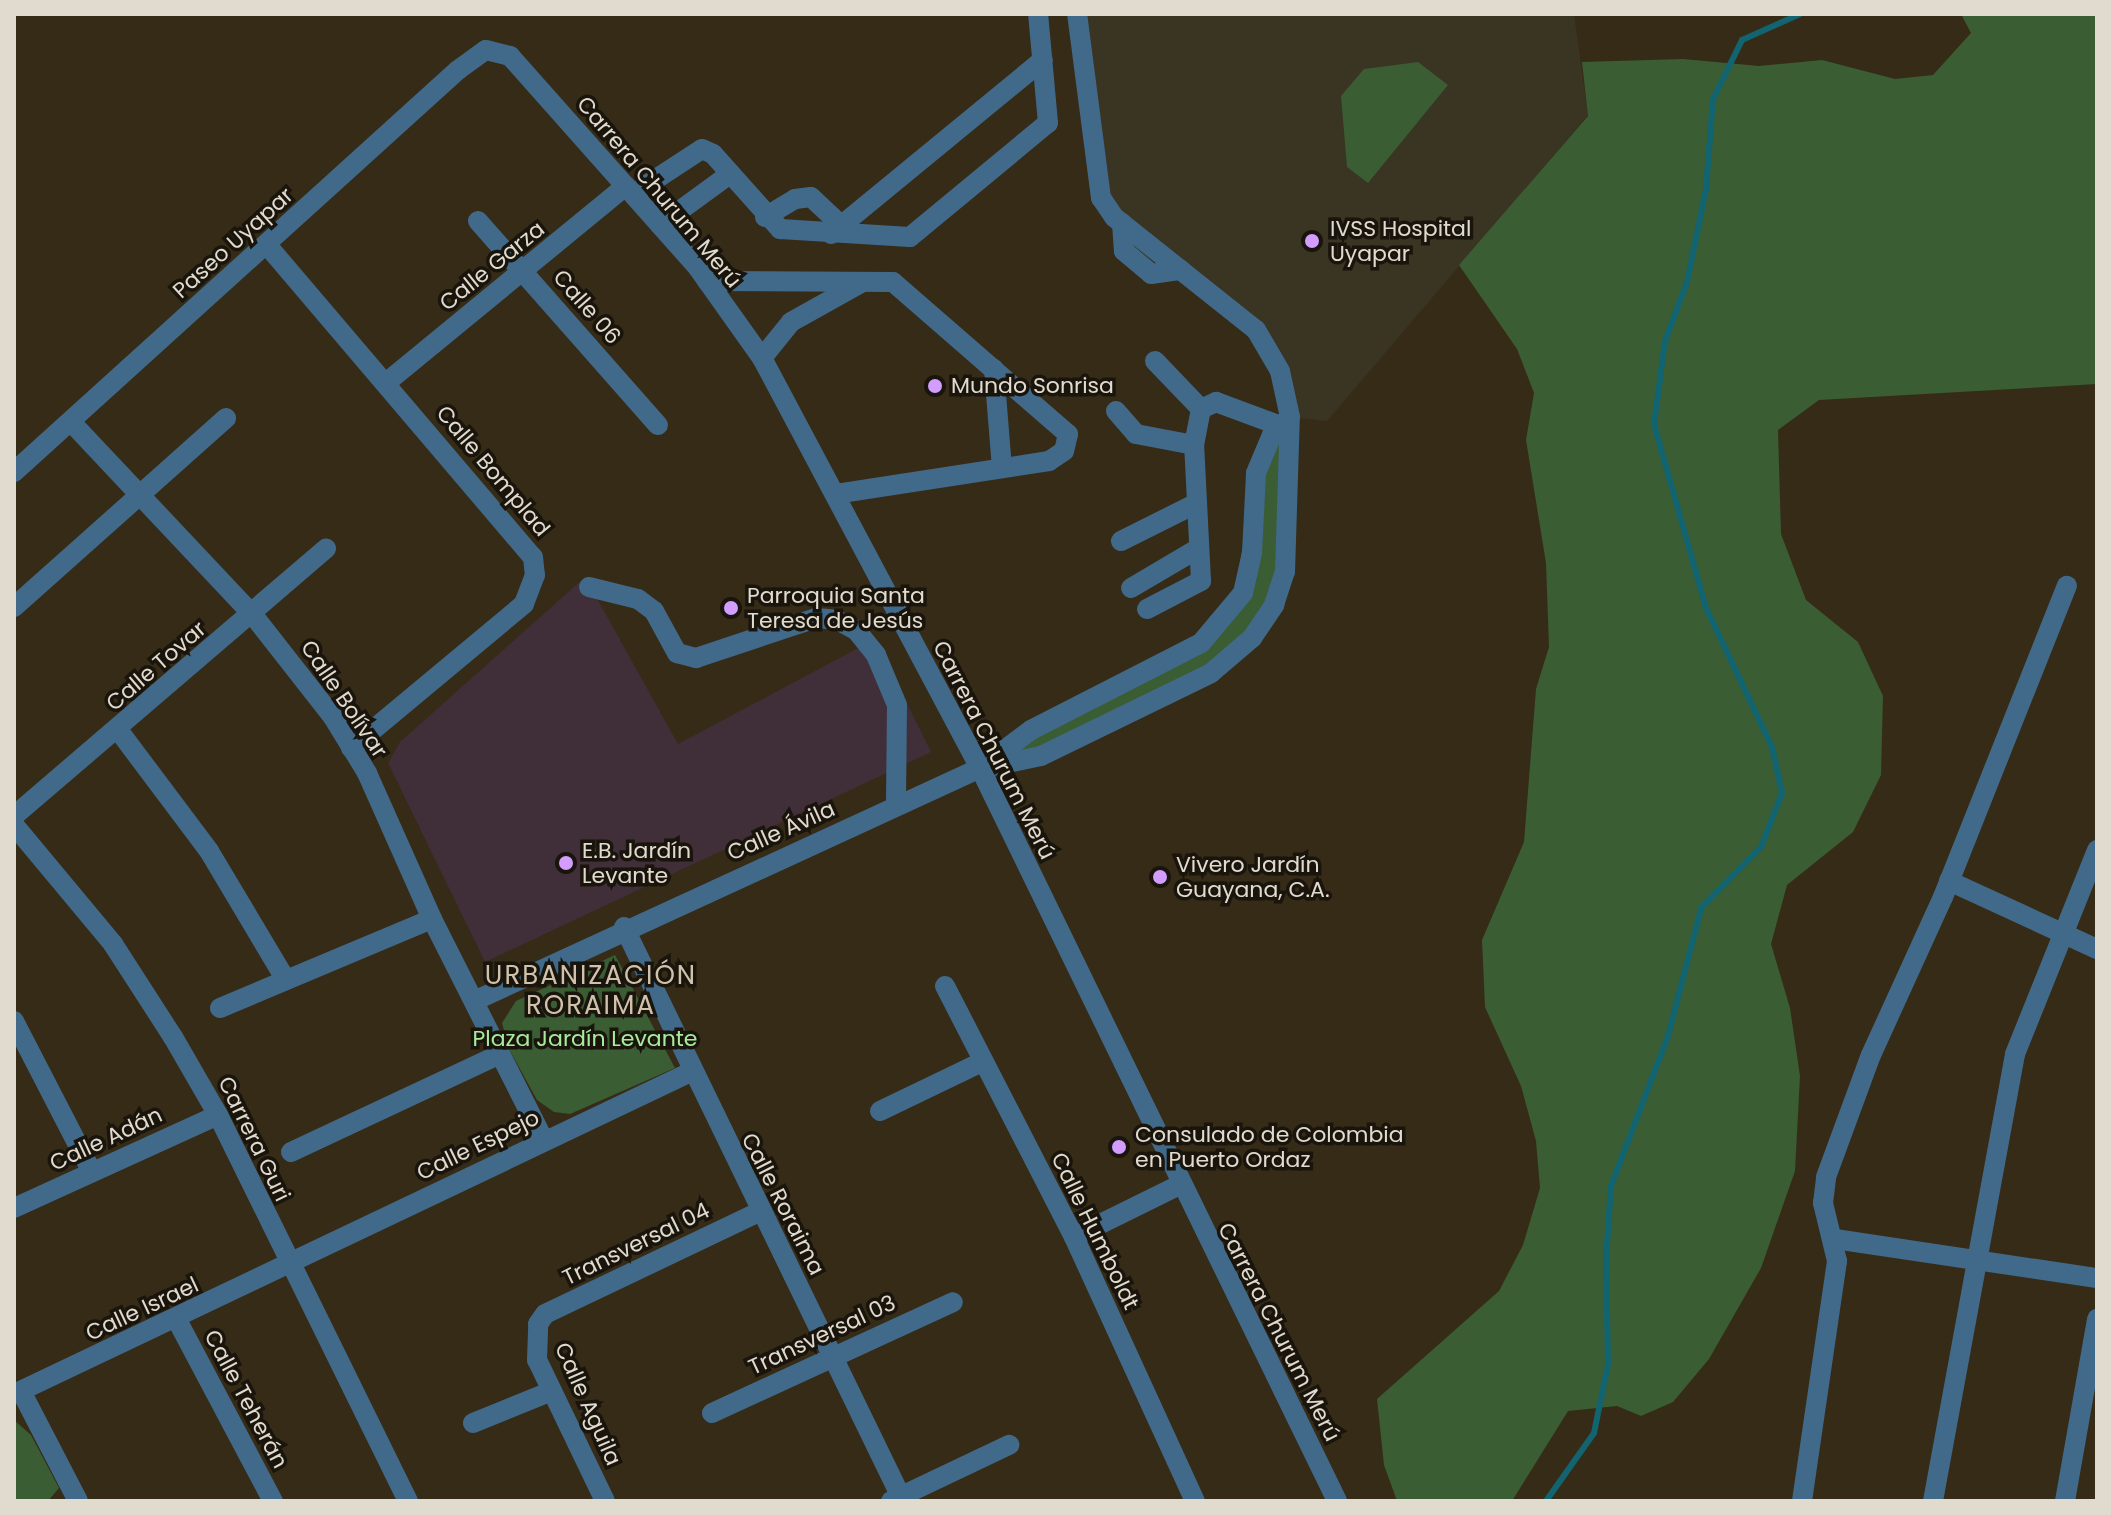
<!DOCTYPE html>
<html>
<head>
<meta charset="utf-8">
<style>
	body { margin:0 }
	#map { position:relative; width:2111px; height:1515px; overflow:hidden; background:#362b17; font-family:Poppins,sans-serif }
	div>[style] { position:absolute }
	.education>* { inset:0; background:#402e38 }
	.medical>* { inset:0; background:#3a3422 }
	.green>* { inset:0; background:#3a5d34 }
	.stream>* { height:6px; margin:-3px; padding:0 3px; transform-origin:3px; border-radius:3px; background:#116470 }
	.minor>* { height:20px; margin:-10px; padding:0 10px; transform-origin:10px; border-radius:10px; background:#416a8a }
	.dots>* { width:22px; height:22px; translate:-50% -50%; box-sizing:border-box; border:4px solid #19140c; border-radius:50% }
	span { translate:-50% -50%; white-space:nowrap; text-align:center; line-height:1.15; -webkit-text-stroke:7px #19140c; paint-order:stroke }
	.street-label { font-size:22px; color:#e1dace }
	.poi-label { font-size:22px; color:#e1dace }
	.left { translate:0 -50%; text-align:left }
	.park-label { font-size:22px; color:#a9eb9d }
	.quarter-label { font-size:26px; color:#d0c2aa; letter-spacing:2px }
	.frame { position:absolute; inset:0; border:16px solid #e1dace; pointer-events:none }
</style>
</head>
<body>
<div id="map">
	<div class="education">
		<div style="clip-path:polygon(585px 577px,678px 744px,875px 639px,931px 752px,485px 962px,388px 763px,400px 742px)"></div>
	</div>
	<div class="medical">
		<div style="clip-path:polygon(1079px 14px,1574px 14px,1588px 115px,1327px 421px,1290px 417px,1274px 356px,1114px 217px)"></div>
	</div>
	<div class="green">
		<div style="clip-path:polygon(1961px 14px,2097px 14px,2097px 384px,1819px 400px,1778px 430px,1781px 534px,1806px 600px,1858px 642px,1883px 696px,1881px 775px,1853px 832px,1787px 885px,1771px 944px,1790px 1008px,1800px 1076px,1795px 1171px,1761px 1268px,1709px 1359px,1673px 1402px,1641px 1416px,1617px 1406px,1568px 1411px,1512px 1501px,1397px 1501px,1384px 1465px,1377px 1399px,1499px 1291px,1523px 1245px,1540px 1188px,1536px 1141px,1521px 1086px,1485px 1007px,1482px 940px,1524px 842px,1536px 689px,1549px 647px,1546px 563px,1526px 440px,1534px 393px,1517px 349px,1459px 265px,1588px 116px,1582px 62px,1683px 59px,1759px 66px,1822px 60px,1895px 79px,1933px 75px,1971px 33px)"></div>
		<div style="clip-path:polygon(1418px 62px,1448px 85px,1368px 183px,1347px 167px,1341px 96px,1364px 69px)"></div>
		<div style="clip-path:polygon(1290px 417px,1285px 572px,1237px 653px,1041px 756px,980px 768px,1183px 654px,1231px 612px,1256px 473px)"></div>
		<div style="clip-path:polygon(615px 955px,675px 1068px,570px 1114px,554px 1112px,537px 1100px,509px 1049px,502px 1023px,516px 1001px)"></div>
		<div style="clip-path:polygon(14px 1420px,31px 1435px,59px 1488px,48px 1501px,14px 1501px)"></div>
	</div>
	<div class="stream">
		<div style="left:1546px;top:1501px;width:83px;rotate:-54.8deg"></div>
		<div style="left:1594px;top:1433px;width:70px;rotate:-78.5deg"></div>
		<div style="left:1608px;top:1364px;width:106px;rotate:-91.1deg"></div>
		<div style="left:1606px;top:1258px;width:72px;rotate:-86deg"></div>
		<div style="left:1611px;top:1186px;width:160px;rotate:-69.2deg"></div>
		<div style="left:1668px;top:1036px;width:132px;rotate:-75.5deg"></div>
		<div style="left:1701px;top:908px;width:86px;rotate:-45.5deg"></div>
		<div style="left:1761px;top:847px;width:58px;rotate:-68.7deg"></div>
		<div style="left:1782px;top:793px;width:47px;rotate:-102.3deg"></div>
		<div style="left:1772px;top:747px;width:154px;rotate:-115.4deg"></div>
		<div style="left:1706px;top:608px;width:191px;rotate:-105.8deg"></div>
		<div style="left:1654px;top:424px;width:84px;rotate:-82.5deg"></div>
		<div style="left:1665px;top:341px;width:63px;rotate:-69.6deg"></div>
		<div style="left:1687px;top:282px;width:95px;rotate:-78.5deg"></div>
		<div style="left:1706px;top:189px;width:90px;rotate:-85.6deg"></div>
		<div style="left:1713px;top:99px;width:66px;rotate:-63.8deg"></div>
		<div style="left:1742px;top:40px;width:64px;rotate:-24.1deg"></div>
	</div>
	<div class="minor">
		<div style="left:633px;top:194px;width:82px;rotate:-33.1deg"></div>
		<div style="left:702px;top:149px;width:12px;rotate:24deg"></div>
		<div style="left:713px;top:154px;width:101px;rotate:48.2deg"></div>
		<div style="left:780px;top:229px;width:130px;rotate:3.5deg"></div>
		<div style="left:910px;top:237px;width:179px;rotate:-39.6deg"></div>
		<div style="left:1048px;top:123px;width:109px;rotate:-95.2deg"></div>
		<div style="left:765px;top:217px;width:35px;rotate:-31deg"></div>
		<div style="left:795px;top:199px;width:16px;rotate:-7deg"></div>
		<div style="left:811px;top:197px;width:42px;rotate:43.1deg"></div>
		<div style="left:478px;top:221px;width:272px;rotate:48.6deg"></div>
		<div style="left:1122px;top:223px;width:28px;rotate:86deg"></div>
		<div style="left:1124px;top:251px;width:35px;rotate:40deg"></div>
		<div style="left:1151px;top:274px;width:30px;rotate:-8deg"></div>
		<div style="left:660px;top:225px;width:87px;rotate:-36.1deg"></div>
		<div style="left:831px;top:234px;width:274px;rotate:-39.4deg"></div>
		<div style="left:267px;top:245px;width:410px;rotate:49.6deg"></div>
		<div style="left:533px;top:557px;width:18px;rotate:84deg"></div>
		<div style="left:535px;top:575px;width:31px;rotate:111deg"></div>
		<div style="left:524px;top:604px;width:225px;rotate:140.2deg"></div>
		<div style="left:707px;top:281px;width:186px;rotate:0.3deg"></div>
		<div style="left:893px;top:282px;width:232px;rotate:41deg"></div>
		<div style="left:1068px;top:434px;width:17px;rotate:103deg"></div>
		<div style="left:1064px;top:451px;width:18px;rotate:146deg"></div>
		<div style="left:1049px;top:461px;width:217px;rotate:171.2deg"></div>
		<div style="left:762px;top:358px;width:46px;rotate:-51.1deg"></div>
		<div style="left:791px;top:322px;width:80px;rotate:-29.1deg"></div>
		<div style="left:1155px;top:361px;width:66px;rotate:46.2deg"></div>
		<div style="left:994px;top:369px;width:99px;rotate:85.4deg"></div>
		<div style="left:387px;top:382px;width:309px;rotate:-39.4deg"></div>
		<div style="left:1116px;top:411px;width:30px;rotate:49deg"></div>
		<div style="left:1136px;top:434px;width:59px;rotate:10.7deg"></div>
		<div style="left:72px;top:423px;width:264px;rotate:46.7deg"></div>
		<div style="left:253px;top:615px;width:130px;rotate:51.9deg"></div>
		<div style="left:333px;top:717px;width:66px;rotate:58.7deg"></div>
		<div style="left:367px;top:773px;width:160px;rotate:66deg"></div>
		<div style="left:432px;top:919px;width:246px;rotate:63.2deg"></div>
		<div style="left:14px;top:472px;width:599px;rotate:-42.16deg"></div>
		<div style="left:458px;top:70px;width:34px;rotate:-36deg"></div>
		<div style="left:486px;top:50px;width:25px;rotate:14deg"></div>
		<div style="left:510px;top:56px;width:283px;rotate:48.4deg"></div>
		<div style="left:698px;top:268px;width:110px;rotate:54.6deg"></div>
		<div style="left:762px;top:358px;width:464px;rotate:62deg"></div>
		<div style="left:980px;top:768px;width:815px;rotate:64.03deg"></div>
		<div style="left:1121px;top:541px;width:85px;rotate:-26.6deg"></div>
		<div style="left:589px;top:587px;width:50px;rotate:13.8deg"></div>
		<div style="left:638px;top:599px;width:20px;rotate:37deg"></div>
		<div style="left:654px;top:611px;width:48px;rotate:61.3deg"></div>
		<div style="left:677px;top:653px;width:20px;rotate:15deg"></div>
		<div style="left:696px;top:658px;width:126px;rotate:-18.4deg"></div>
		<div style="left:816px;top:618px;width:21px;rotate:5deg"></div>
		<div style="left:837px;top:620px;width:21px;rotate:28deg"></div>
		<div style="left:856px;top:630px;width:32px;rotate:51deg"></div>
		<div style="left:876px;top:655px;width:54px;rotate:67.2deg"></div>
		<div style="left:897px;top:705px;width:101px;rotate:90.6deg"></div>
		<div style="left:1131px;top:588px;width:79px;rotate:-30.5deg"></div>
		<div style="left:14px;top:607px;width:284px;rotate:-41.7deg"></div>
		<div style="left:1147px;top:609px;width:61px;rotate:-27.4deg"></div>
		<div style="left:1201px;top:581px;width:136px;rotate:-92.9deg"></div>
		<div style="left:1194px;top:445px;width:37px;rotate:-79deg"></div>
		<div style="left:1201px;top:409px;width:17px;rotate:-25deg"></div>
		<div style="left:1216px;top:402px;width:69px;rotate:20.3deg"></div>
		<div style="left:119px;top:731px;width:150px;rotate:53.1deg"></div>
		<div style="left:209px;top:851px;width:150px;rotate:59.2deg"></div>
		<div style="left:988px;top:767px;width:54px;rotate:-11.7deg"></div>
		<div style="left:1041px;top:756px;width:189px;rotate:-26deg"></div>
		<div style="left:1211px;top:673px;width:54px;rotate:-40.5deg"></div>
		<div style="left:1252px;top:638px;width:40px;rotate:-56deg"></div>
		<div style="left:1274px;top:605px;width:35px;rotate:-72deg"></div>
		<div style="left:1285px;top:572px;width:155px;rotate:-88.2deg"></div>
		<div style="left:1290px;top:417px;width:47px;rotate:-102.3deg"></div>
		<div style="left:1280px;top:371px;width:48px;rotate:-120.3deg"></div>
		<div style="left:1256px;top:330px;width:181px;rotate:-141.5deg"></div>
		<div style="left:1114px;top:217px;width:23px;rotate:-124deg"></div>
		<div style="left:1101px;top:198px;width:186px;rotate:-97.4deg"></div>
		<div style="left:14px;top:816px;width:411px;rotate:-40.6deg"></div>
		<div style="left:14px;top:825px;width:155px;rotate:50.2deg"></div>
		<div style="left:113px;top:944px;width:111px;rotate:57.2deg"></div>
		<div style="left:173px;top:1037px;width:90px;rotate:60deg"></div>
		<div style="left:218px;top:1115px;width:430px;rotate:63.8deg"></div>
		<div style="left:1949px;top:881px;width:163px;rotate:24.7deg"></div>
		<div style="left:624px;top:927px;width:638px;rotate:64.08deg"></div>
		<div style="left:945px;top:986px;width:282px;rotate:62.8deg"></div>
		<div style="left:1074px;top:1237px;width:290px;rotate:65.4deg"></div>
		<div style="left:474px;top:1001px;width:557px;rotate:-24.72deg"></div>
		<div style="left:980px;top:768px;width:64px;rotate:-36.7deg"></div>
		<div style="left:1031px;top:730px;width:191px;rotate:-27.1deg"></div>
		<div style="left:1201px;top:643px;width:65px;rotate:-50deg"></div>
		<div style="left:1243px;top:593px;width:41px;rotate:-77.3deg"></div>
		<div style="left:1252px;top:553px;width:80px;rotate:-87.1deg"></div>
		<div style="left:1256px;top:473px;width:41px;rotate:-67.2deg"></div>
		<div style="left:1272px;top:435px;width:25px;rotate:-45deg"></div>
		<div style="left:220px;top:1008px;width:230px;rotate:-22.8deg"></div>
		<div style="left:14px;top:1021px;width:168px;rotate:62.7deg"></div>
		<div style="left:880px;top:1111px;width:113px;rotate:-25.7deg"></div>
		<div style="left:291px;top:1152px;width:231px;rotate:-25.1deg"></div>
		<div style="left:14px;top:1208px;width:224px;rotate:-24.5deg"></div>
		<div style="left:1074px;top:1237px;width:117px;rotate:-26.3deg"></div>
		<div style="left:1835px;top:1239px;width:265px;rotate:8.5deg"></div>
		<div style="left:177px;top:1320px;width:205px;rotate:62.1deg"></div>
		<div style="left:21px;top:1391px;width:124px;rotate:62.6deg"></div>
		<div style="left:14px;top:1394px;width:750px;rotate:-25.44deg"></div>
		<div style="left:712px;top:1413px;width:265px;rotate:-24.7deg"></div>
		<div style="left:473px;top:1423px;width:85px;rotate:-22.1deg"></div>
		<div style="left:605px;top:1501px;width:157px;rotate:-115.7deg"></div>
		<div style="left:537px;top:1360px;width:36px;rotate:-88deg"></div>
		<div style="left:538px;top:1324px;width:12px;rotate:-55deg"></div>
		<div style="left:545px;top:1314px;width:237px;rotate:-25.5deg"></div>
		<div style="left:891px;top:1501px;width:131px;rotate:-25.4deg"></div>
		<div style="left:1802px;top:1501px;width:243px;rotate:-81.7deg"></div>
		<div style="left:1837px;top:1261px;width:60px;rotate:-103.6deg"></div>
		<div style="left:1823px;top:1203px;width:26px;rotate:-83deg"></div>
		<div style="left:1826px;top:1177px;width:130px;rotate:-69.8deg"></div>
		<div style="left:1871px;top:1055px;width:174px;rotate:-65.5deg"></div>
		<div style="left:1943px;top:897px;width:335px;rotate:-68.3deg"></div>
		<div style="left:1933px;top:1501px;width:454px;rotate:-79.6deg"></div>
		<div style="left:2015px;top:1054px;width:220px;rotate:-68.1deg"></div>
		<div style="left:2065px;top:1501px;width:185px;rotate:-80deg"></div>
	</div>
	<div class="dots">
		<div style="left:1312px;top:241px;background:#d29dfd"></div>
		<div style="left:935px;top:386px;background:#d29dfd"></div>
		<div style="left:731px;top:608px;background:#d29dfd"></div>
		<div style="left:566px;top:863px;background:#d29dfd"></div>
		<div style="left:1160px;top:877px;background:#d29dfd"></div>
		<div style="left:1119px;top:1147px;background:#d29dfd"></div>
	</div>
	<div class="street-label">
		<span style="left:659px;top:192px;rotate:50deg">Carrera Churum Merú</span>
		<span style="left:233px;top:243px;rotate:-42deg">Paseo Uyapar</span>
		<span style="left:492px;top:266px;rotate:-39deg">Calle Garza</span>
		<span style="left:587px;top:307px;rotate:49deg">Calle 06</span>
		<span style="left:493px;top:471px;rotate:50deg">Calle Bomplad</span>
		<span style="left:156px;top:666px;rotate:-41deg">Calle Tovar</span>
		<span style="left:344px;top:699px;rotate:56deg">Calle Bolívar</span>
		<span style="left:994px;top:750px;rotate:63deg">Carrera Churum Merú</span>
		<span style="left:781px;top:831px;rotate:-24deg">Calle Ávila</span>
		<span style="left:106px;top:1139px;rotate:-25deg">Calle Adán</span>
		<span style="left:254px;top:1139px;rotate:64deg">Carrera Guri</span>
		<span style="left:478px;top:1145px;rotate:-26deg">Calle Espejo</span>
		<span style="left:783px;top:1204px;rotate:63deg">Calle Roraima</span>
		<span style="left:1095px;top:1231px;rotate:64deg">Calle Humboldt</span>
		<span style="left:636px;top:1244px;rotate:-26deg">Transversal 04</span>
		<span style="left:142px;top:1309px;rotate:-25deg">Calle Israel</span>
		<span style="left:1279px;top:1332px;rotate:63deg">Carrera Churum Merú</span>
		<span style="left:822px;top:1335px;rotate:-25deg">Transversal 03</span>
		<span style="left:246px;top:1399px;rotate:62deg">Calle Teherán</span>
		<span style="left:588px;top:1404px;rotate:66deg">Calle Aguila</span>
	</div>
	<div class="poi-label">
		<span class="left" style="left:1330px;top:241px">IVSS Hospital<br>Uyapar</span>
		<span class="left" style="left:951px;top:386px">Mundo Sonrisa</span>
		<span class="left" style="left:747px;top:608px">Parroquia Santa<br>Teresa de Jesús</span>
		<span class="left" style="left:582px;top:863px">E.B. Jardín<br>Levante</span>
		<span class="left" style="left:1176px;top:877px">Vivero Jardín<br>Guayana, C.A.</span>
		<span class="left" style="left:1135px;top:1147px">Consulado de Colombia<br>en Puerto Ordaz</span>
	</div>
	<div class="park-label">
		<span style="left:585px;top:1039px">Plaza Jardín Levante</span>
	</div>
	<div class="quarter-label">
		<span style="left:591px;top:991px">URBANIZACIÓN<br>RORAIMA</span>
	</div>
	<div class="frame"></div>
</div>
</body>
</html>
